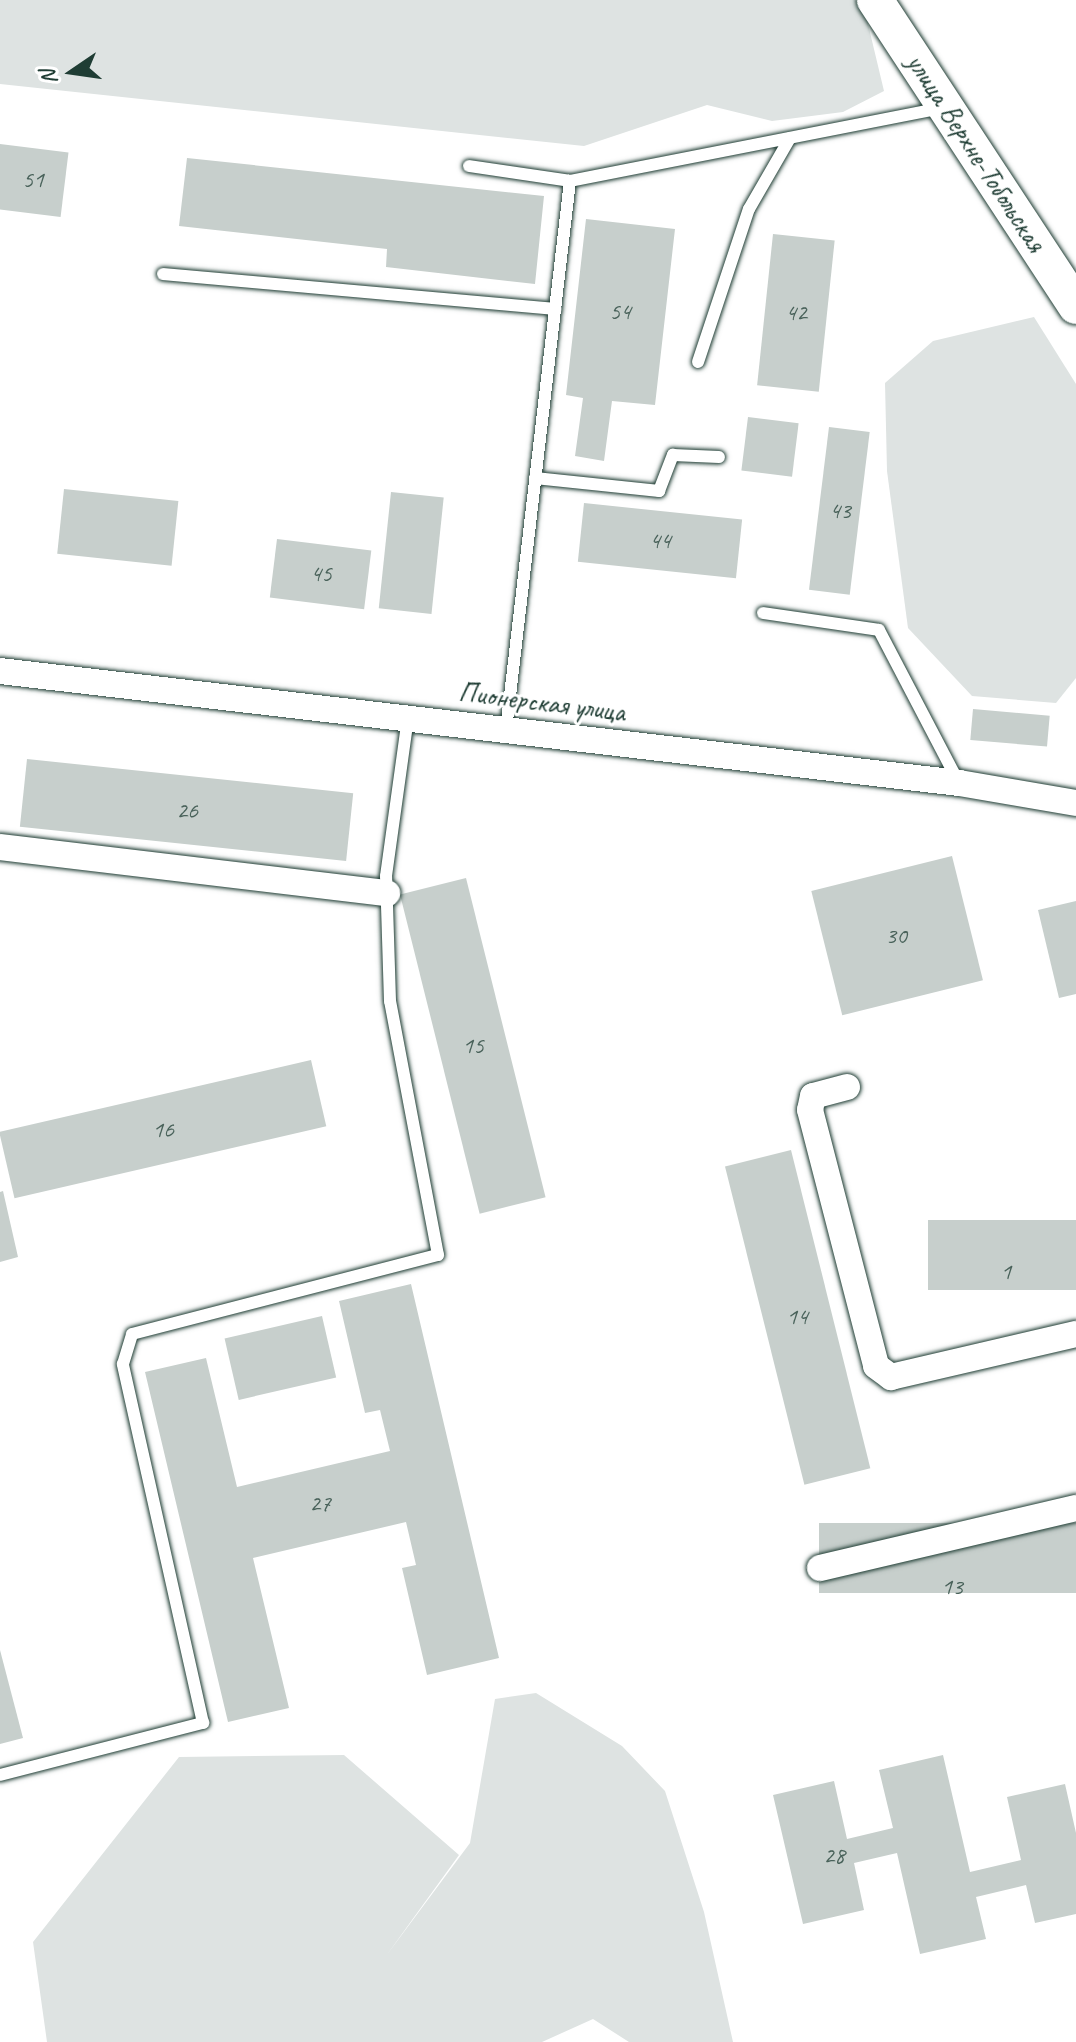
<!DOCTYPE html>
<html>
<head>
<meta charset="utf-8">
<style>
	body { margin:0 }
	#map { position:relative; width:1076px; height:2042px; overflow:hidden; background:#fff; font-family:Caveat,sans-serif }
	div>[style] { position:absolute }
	.green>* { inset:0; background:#dee3e2 }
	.building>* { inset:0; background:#c7cfcc; transform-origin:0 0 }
	.roads { filter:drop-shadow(0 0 2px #1f3d34) drop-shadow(0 0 2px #1f3d34) }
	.lane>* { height:12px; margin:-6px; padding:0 6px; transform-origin:6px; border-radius:6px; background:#fff }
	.street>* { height:26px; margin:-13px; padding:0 13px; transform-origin:13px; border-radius:13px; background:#fff }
	.secondary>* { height:36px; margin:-18px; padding:0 18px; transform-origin:18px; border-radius:18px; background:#fff }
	span { translate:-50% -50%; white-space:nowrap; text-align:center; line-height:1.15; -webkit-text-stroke:6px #fff; paint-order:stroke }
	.number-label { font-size:24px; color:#49625a }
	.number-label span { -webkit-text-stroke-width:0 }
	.street-label { font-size:28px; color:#1f3d34 }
	.north { position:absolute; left:32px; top:32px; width:80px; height:80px; -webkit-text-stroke:6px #fff; paint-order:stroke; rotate:257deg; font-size:22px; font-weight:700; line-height:32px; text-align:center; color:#1f3d34 }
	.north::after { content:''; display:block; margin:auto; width:28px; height:36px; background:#1f3d34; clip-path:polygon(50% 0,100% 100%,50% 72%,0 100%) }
</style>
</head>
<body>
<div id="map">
	<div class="green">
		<div style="clip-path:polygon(0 0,854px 0,863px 3px,884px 91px,843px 112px,772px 121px,707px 105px,584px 146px,0 84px)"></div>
		<div style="clip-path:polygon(1034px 317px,1076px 384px,1076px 678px,1056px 703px,972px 696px,908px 628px,887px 471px,885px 383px,933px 341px)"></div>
		<div style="clip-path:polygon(536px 1693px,622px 1746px,665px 1791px,704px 1912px,733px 2042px,629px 2042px,593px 2019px,542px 2042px,47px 2042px,33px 1942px,179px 1757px,344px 1755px,459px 1855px,386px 1956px,470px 1843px,495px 1699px)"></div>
	</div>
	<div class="building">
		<div style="left:0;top:144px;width:69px;height:65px;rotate:7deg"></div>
		<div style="clip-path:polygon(187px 158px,544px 196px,535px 284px,386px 267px,387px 249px,179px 226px)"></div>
		<div style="clip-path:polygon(586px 219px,675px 229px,655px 405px,612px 401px,604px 461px,575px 456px,583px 398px,566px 395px)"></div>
		<div style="left:773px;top:234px;width:62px;height:152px;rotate:6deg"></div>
		<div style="left:748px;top:417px;width:51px;height:54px;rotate:7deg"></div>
		<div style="left:829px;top:427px;width:41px;height:164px;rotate:7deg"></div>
		<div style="left:64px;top:489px;width:115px;height:65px;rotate:6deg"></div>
		<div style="left:391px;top:492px;width:53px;height:117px;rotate:6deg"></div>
		<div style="left:584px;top:503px;width:159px;height:59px;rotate:6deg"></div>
		<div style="left:277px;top:539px;width:95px;height:59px;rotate:7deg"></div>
		<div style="left:973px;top:709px;width:77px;height:31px;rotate:5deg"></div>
		<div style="left:27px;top:759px;width:328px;height:68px;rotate:6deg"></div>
		<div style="left:952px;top:856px;width:128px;height:145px;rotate:76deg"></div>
		<div style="left:466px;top:878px;width:329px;height:68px;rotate:76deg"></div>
		<div style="clip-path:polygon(1076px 901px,1076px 994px,1059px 998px,1038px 910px)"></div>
		<div style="left:311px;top:1060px;width:68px;height:320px;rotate:77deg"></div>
		<div style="left:791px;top:1150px;width:328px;height:68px;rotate:76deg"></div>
		<div style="clip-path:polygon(3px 1191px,18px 1257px,0 1262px,0 1192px)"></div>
		<div style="left:1076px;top:1220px;width:70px;height:148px;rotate:90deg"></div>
		<div style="clip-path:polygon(411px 1284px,499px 1658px,427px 1675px,402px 1568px,416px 1565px,406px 1522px,253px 1558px,289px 1708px,228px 1722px,145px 1372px,206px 1358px,237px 1487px,390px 1451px,380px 1410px,365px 1413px,339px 1301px)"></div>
		<div style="left:322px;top:1316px;width:63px;height:100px;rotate:77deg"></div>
		<div style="left:1076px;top:1523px;width:70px;height:257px;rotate:90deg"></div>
		<div style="clip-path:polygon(0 1650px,23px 1738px,0 1744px)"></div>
		<div style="clip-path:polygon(943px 1755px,970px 1872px,1021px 1860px,1007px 1797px,1065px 1784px,1076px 1833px,1076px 1914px,1035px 1923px,1026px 1885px,976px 1897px,986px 1939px,920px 1954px,897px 1853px,854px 1863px,864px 1910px,803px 1924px,773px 1795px,834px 1781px,847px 1839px,893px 1828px,879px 1770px)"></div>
	</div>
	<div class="roads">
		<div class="lane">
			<div style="left:469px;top:166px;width:102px;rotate:8.4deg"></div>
			<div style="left:163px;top:274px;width:394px;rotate:5.1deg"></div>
			<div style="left:698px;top:362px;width:161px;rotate:-71.6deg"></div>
			<div style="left:749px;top:209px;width:82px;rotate:-60deg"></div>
			<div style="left:535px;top:478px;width:125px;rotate:6deg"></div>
			<div style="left:659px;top:491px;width:39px;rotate:-69deg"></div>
			<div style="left:673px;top:455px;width:46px;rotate:2.5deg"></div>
			<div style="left:763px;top:613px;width:117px;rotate:8.3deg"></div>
			<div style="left:879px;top:630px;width:173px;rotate:62.4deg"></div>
			<div style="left:506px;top:730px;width:553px;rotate:-83.35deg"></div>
			<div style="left:570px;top:181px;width:380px;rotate:-11.1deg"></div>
			<div style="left:0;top:1775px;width:210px;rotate:-14.4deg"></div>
			<div style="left:203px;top:1723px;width:368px;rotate:-102.6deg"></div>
			<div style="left:123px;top:1364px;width:31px;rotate:-73deg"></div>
			<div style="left:132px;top:1334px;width:316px;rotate:-14.5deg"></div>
			<div style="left:438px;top:1255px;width:258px;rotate:-100.7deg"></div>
			<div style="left:390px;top:1001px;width:125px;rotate:-91.8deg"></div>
			<div style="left:386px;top:876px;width:160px;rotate:-82.1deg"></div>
		</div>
		<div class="street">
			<div style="left:0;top:671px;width:966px;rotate:6.66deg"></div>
			<div style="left:959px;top:783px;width:119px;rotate:9.7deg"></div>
			<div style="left:0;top:847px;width:390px;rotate:6.8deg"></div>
			<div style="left:847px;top:1087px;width:35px;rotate:165deg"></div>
			<div style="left:813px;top:1096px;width:14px;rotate:102deg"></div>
			<div style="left:810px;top:1110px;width:264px;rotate:75.5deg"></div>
			<div style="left:876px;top:1366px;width:19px;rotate:36deg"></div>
			<div style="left:891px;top:1377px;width:190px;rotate:-13.1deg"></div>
			<div style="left:820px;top:1568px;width:263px;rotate:-13.2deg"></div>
		</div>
		<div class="secondary">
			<div style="left:875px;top:0;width:366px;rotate:56.7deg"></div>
		</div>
	</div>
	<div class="number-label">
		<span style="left:33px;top:180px">51</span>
		<span style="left:620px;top:312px">54</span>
		<span style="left:796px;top:313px">42</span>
		<span style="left:840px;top:511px">43</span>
		<span style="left:660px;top:541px">44</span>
		<span style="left:321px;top:574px">45</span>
		<span style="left:187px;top:811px">26</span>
		<span style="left:896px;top:936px">30</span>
		<span style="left:473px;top:1046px">15</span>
		<span style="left:163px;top:1130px">16</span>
		<span style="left:1006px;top:1272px">1</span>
		<span style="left:797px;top:1317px">14</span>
		<span style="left:320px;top:1504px">27</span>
		<span style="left:952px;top:1587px">13</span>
		<span style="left:834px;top:1856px">28</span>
	</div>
	<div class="street-label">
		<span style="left:976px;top:153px;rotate:57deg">улица Верхне-Тобольская</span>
		<span style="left:542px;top:702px;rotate:7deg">Пионерская улица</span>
	</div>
	<div class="north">N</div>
</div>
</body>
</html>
